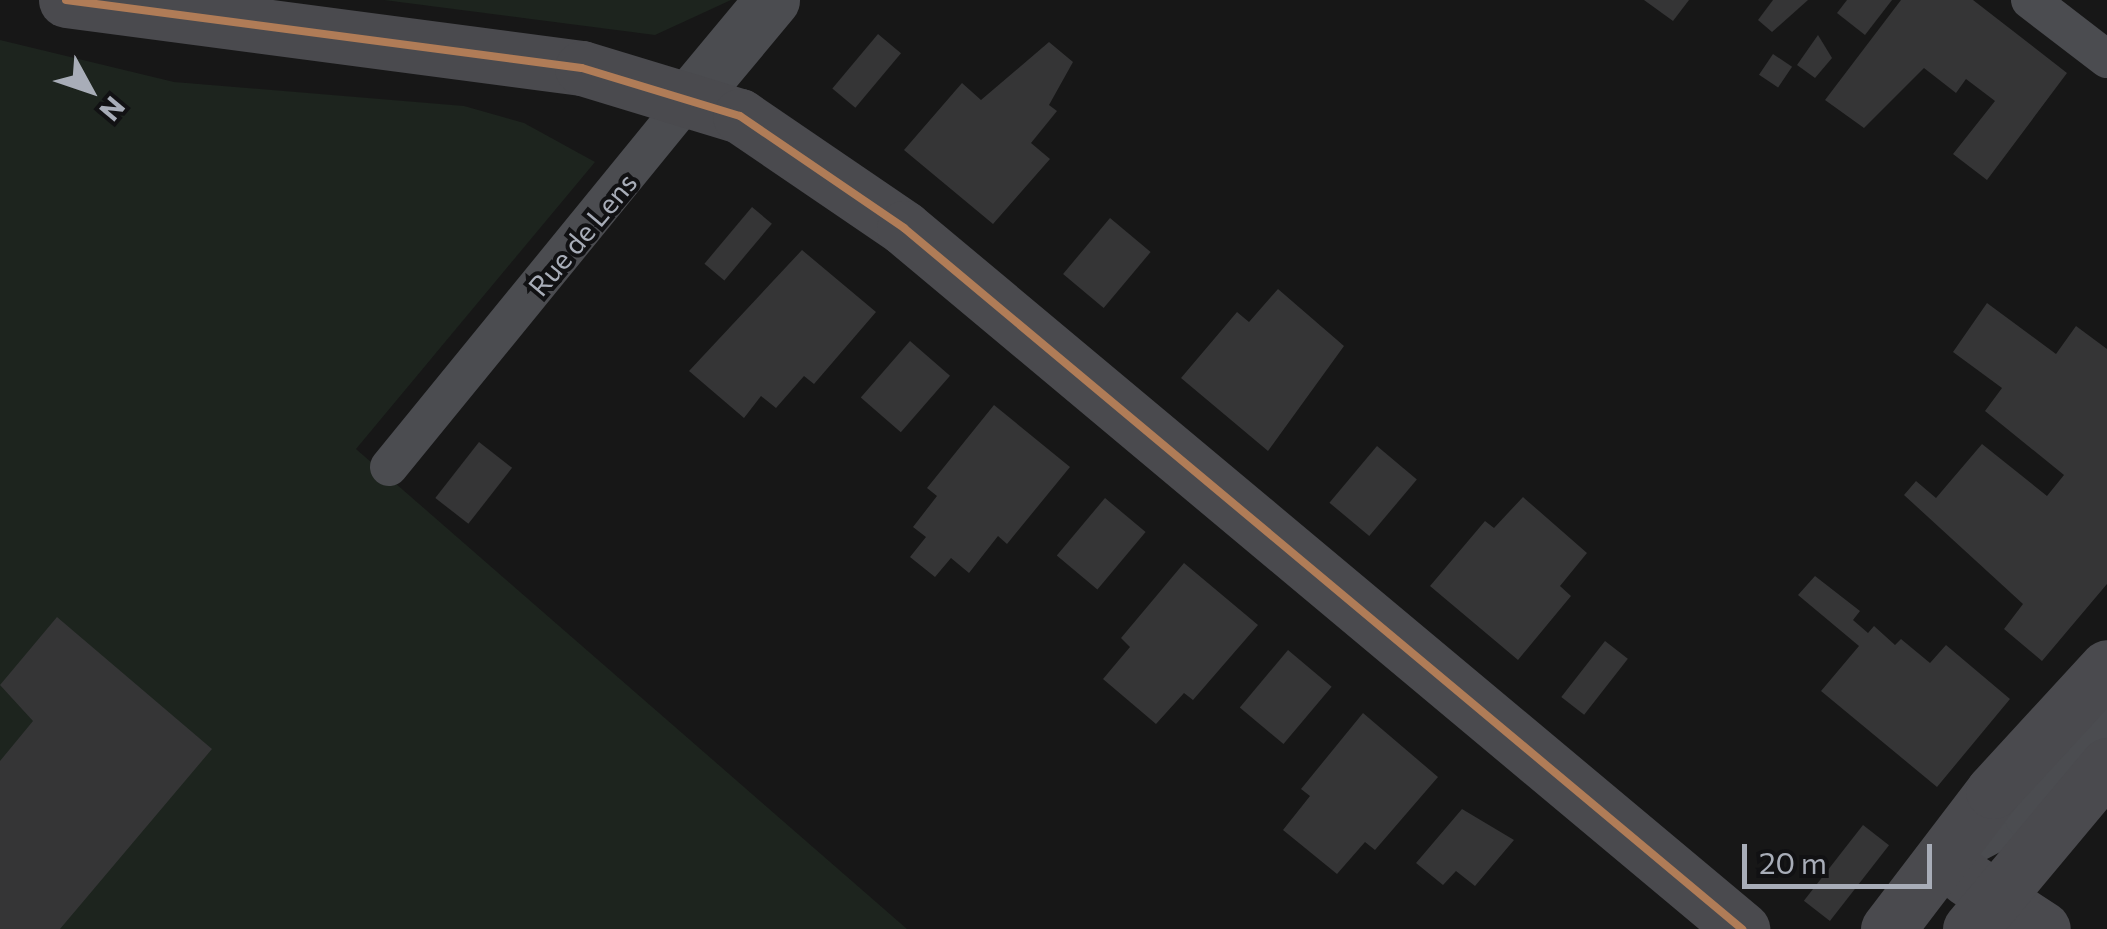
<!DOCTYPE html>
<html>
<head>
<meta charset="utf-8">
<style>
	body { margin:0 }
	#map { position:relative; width:2107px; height:929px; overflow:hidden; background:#171717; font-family:Commissioner,sans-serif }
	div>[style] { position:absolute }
	.green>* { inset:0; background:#1d241e }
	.building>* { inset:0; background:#353536; transform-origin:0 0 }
	.lane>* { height:38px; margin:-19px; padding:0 19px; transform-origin:19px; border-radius:19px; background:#4b4c50 }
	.street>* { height:55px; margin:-27.5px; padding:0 27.5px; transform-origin:27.5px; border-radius:27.5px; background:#4b4c50 }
	.secondary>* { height:55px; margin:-27.5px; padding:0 27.5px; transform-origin:27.5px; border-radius:27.5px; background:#4a4a4e }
	.bus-1>* { height:8px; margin:-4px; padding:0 4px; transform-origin:4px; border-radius:4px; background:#b07c57 }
	span { translate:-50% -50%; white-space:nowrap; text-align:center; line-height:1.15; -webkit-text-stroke:8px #111113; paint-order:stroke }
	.street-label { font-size:28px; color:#a8adb8 }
	.north { position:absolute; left:40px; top:40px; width:100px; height:100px; -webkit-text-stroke:8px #111113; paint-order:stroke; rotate:130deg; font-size:28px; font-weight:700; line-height:40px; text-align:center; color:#a8adb8 }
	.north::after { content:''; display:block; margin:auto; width:35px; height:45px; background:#a8adb8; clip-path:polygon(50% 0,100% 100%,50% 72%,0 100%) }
	.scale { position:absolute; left:1742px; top:844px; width:190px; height:45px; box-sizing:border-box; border:5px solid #a8adb8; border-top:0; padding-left:12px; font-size:30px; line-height:35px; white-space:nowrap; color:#a8adb8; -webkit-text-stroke:8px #111113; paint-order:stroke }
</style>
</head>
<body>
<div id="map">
	<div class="green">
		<div style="clip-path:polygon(384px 0,731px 0,655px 35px)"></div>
		<div style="clip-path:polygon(0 40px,174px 82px,464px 106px,524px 123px,595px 162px,356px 449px,907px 929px,0 929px)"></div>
	</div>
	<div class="building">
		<div style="clip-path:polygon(1644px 0,1689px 0,1673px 21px)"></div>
		<div style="clip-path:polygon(1773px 0,1808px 0,1772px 32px,1758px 20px)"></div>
		<div style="clip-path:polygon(1847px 0,1892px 0,1865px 35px,1837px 13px)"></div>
		<div style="clip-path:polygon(1901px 0,1973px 0,2067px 73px,1987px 180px,1953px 154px,1995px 101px,1966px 79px,1956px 93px,1924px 68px,1864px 128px,1825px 100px)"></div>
		<div style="left:878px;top:34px;width:30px;height:71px;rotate:40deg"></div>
		<div style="clip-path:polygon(1818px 35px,1832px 58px,1815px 78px,1797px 65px)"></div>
		<div style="clip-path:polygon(1049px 42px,1073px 62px,1049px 105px,1057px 111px,1031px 143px,1050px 159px,993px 224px,904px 150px,962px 83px,981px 100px)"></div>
		<div style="left:1773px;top:54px;width:23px;height:25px;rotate:34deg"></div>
		<div style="left:752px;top:207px;width:26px;height:74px;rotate:40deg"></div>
		<div style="left:1110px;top:218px;width:53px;height:73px;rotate:40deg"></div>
		<div style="clip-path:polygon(802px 250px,876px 312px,814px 384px,804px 376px,776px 408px,761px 396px,744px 418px,689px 371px)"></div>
		<div style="clip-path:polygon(1278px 289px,1344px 346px,1268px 451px,1181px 378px,1237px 312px,1249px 322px)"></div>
		<div style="clip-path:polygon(1987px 303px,2056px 354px,2076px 326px,2107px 349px,2107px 584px,2042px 661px,2004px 629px,2023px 604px,1904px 495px,1916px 481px,1936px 498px,1982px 444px,2047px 496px,2064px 475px,1985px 411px,2002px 388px,1953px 352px)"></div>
		<div style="left:910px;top:341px;width:53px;height:75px;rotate:41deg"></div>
		<div style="clip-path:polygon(994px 405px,1070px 467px,1007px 544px,998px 536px,969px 573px,951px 558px,935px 577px,910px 557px,926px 537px,913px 527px,937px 496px,927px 488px)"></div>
		<div style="left:479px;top:442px;width:42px;height:71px;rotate:38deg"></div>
		<div style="left:1377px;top:446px;width:52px;height:74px;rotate:40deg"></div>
		<div style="clip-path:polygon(1523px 497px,1587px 553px,1560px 586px,1571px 596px,1518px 660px,1430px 586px,1485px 521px,1494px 528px)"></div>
		<div style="left:1105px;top:498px;width:53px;height:75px;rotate:40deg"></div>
		<div style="clip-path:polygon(1184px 563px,1258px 625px,1193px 700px,1184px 693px,1156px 724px,1103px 679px,1130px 647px,1121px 638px)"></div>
		<div style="clip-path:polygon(1815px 576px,1860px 611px,1853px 620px,1868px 633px,1874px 626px,1895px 645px,1901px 639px,1930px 663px,1946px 645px,2010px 699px,1937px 787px,1821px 691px,1859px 646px,1798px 595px)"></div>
		<div style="clip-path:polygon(57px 617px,212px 749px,60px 929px,0 929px,0 761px,33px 721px,0 685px)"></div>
		<div style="left:1605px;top:641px;width:29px;height:71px;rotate:38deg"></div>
		<div style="left:1288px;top:650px;width:57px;height:75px;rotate:40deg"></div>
		<div style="clip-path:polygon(1363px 713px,1438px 777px,1375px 850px,1365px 842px,1337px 874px,1283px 830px,1310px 796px,1301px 789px)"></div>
		<div style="clip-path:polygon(1462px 809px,1514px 840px,1475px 886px,1456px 871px,1443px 885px,1416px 863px)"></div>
		<div style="left:1863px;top:825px;width:33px;height:96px;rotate:38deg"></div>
	</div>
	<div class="lane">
		<div style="left:2030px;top:0;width:97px;rotate:37.5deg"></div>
		<div style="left:389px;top:467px;width:479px;rotate:-50.8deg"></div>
		<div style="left:1952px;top:856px;width:81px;rotate:-27.8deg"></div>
		<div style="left:2024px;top:818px;width:131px;rotate:-50.6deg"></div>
	</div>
	<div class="street">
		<div style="left:692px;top:96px;width:125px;rotate:-50.2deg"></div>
	</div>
	<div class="secondary">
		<div style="left:66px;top:0;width:520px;rotate:7.51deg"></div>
		<div style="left:582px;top:68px;width:165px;rotate:16.9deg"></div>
		<div style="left:740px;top:116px;width:199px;rotate:34.3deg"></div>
		<div style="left:904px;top:228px;width:1093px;rotate:39.91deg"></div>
		<div style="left:1966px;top:878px;width:92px;rotate:33.5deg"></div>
		<div style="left:1888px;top:929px;width:173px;rotate:-52.7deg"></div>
		<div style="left:1993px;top:791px;width:168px;rotate:-47.4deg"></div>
		<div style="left:1970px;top:929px;width:214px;rotate:-50.1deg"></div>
	</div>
	<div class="bus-1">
		<div style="left:66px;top:0;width:520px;rotate:7.51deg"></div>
		<div style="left:582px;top:68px;width:165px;rotate:16.9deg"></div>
		<div style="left:740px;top:116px;width:199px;rotate:34.3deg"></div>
		<div style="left:904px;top:228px;width:1093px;rotate:39.91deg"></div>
	</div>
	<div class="street-label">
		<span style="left:582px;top:234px;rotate:-50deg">Rue de Lens</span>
	</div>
	<div class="north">N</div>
	<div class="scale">20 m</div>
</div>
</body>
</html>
